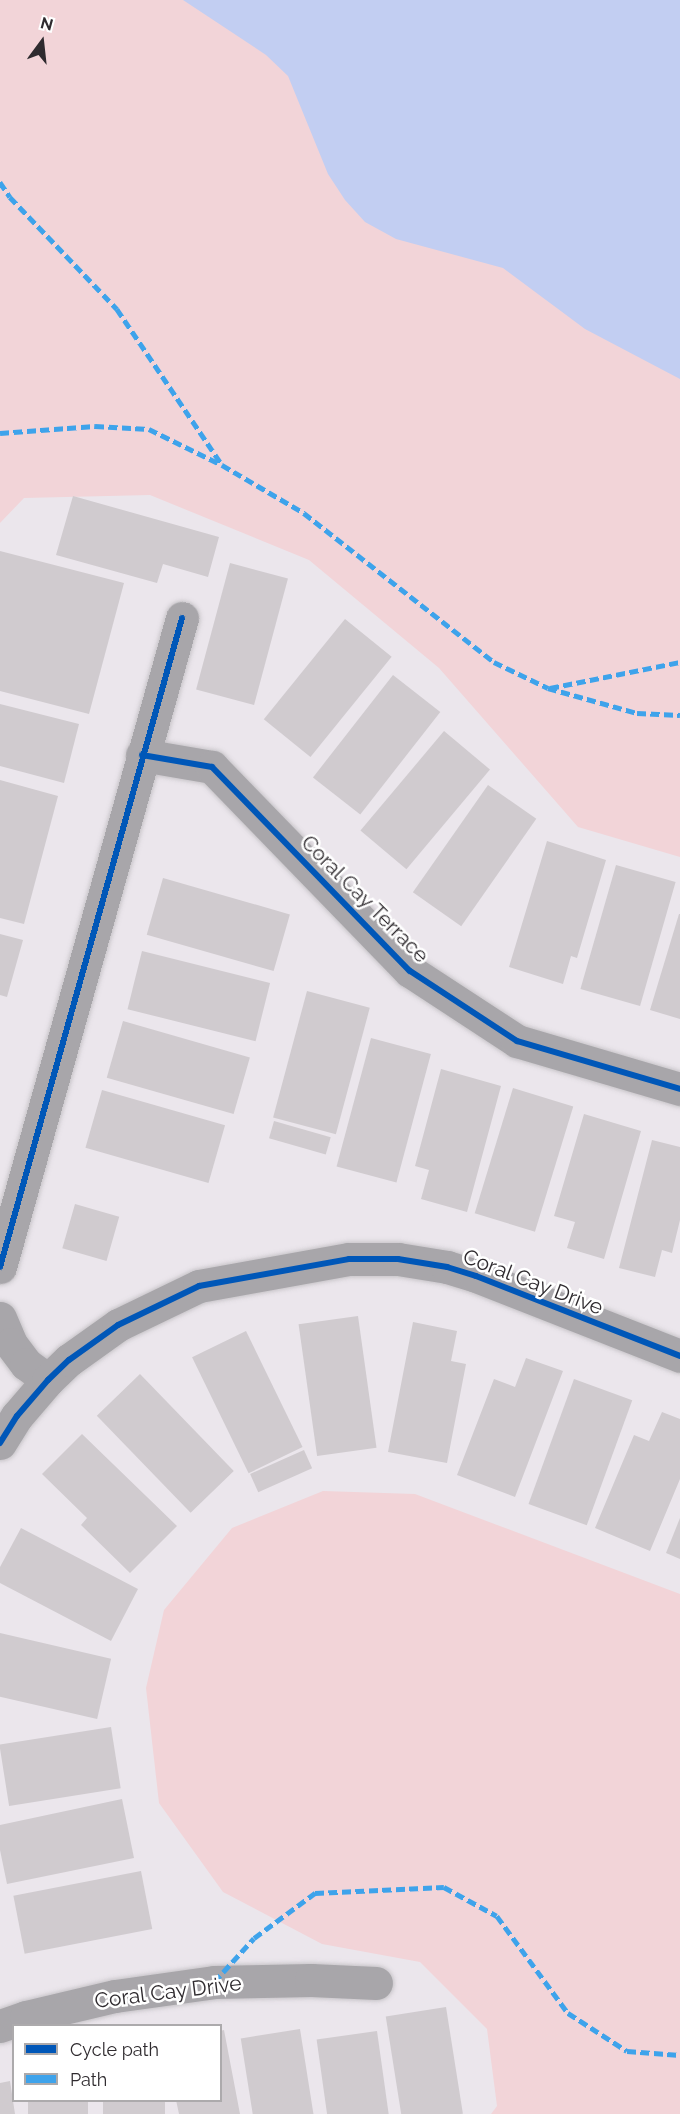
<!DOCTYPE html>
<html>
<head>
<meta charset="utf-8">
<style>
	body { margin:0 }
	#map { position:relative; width:680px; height:2114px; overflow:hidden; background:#ebe6ec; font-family:Raleway,sans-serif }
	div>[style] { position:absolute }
	.green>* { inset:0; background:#f2d4d8 }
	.water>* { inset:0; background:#c2cef2 }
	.building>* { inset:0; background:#d0cbcf; transform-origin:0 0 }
	.roads { filter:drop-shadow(0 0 2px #c8c5c9) drop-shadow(0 0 2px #c8c5c9) }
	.minor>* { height:33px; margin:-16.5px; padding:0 16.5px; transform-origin:16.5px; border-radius:16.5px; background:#a8a6aa }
	.quiet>* { height:4.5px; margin-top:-2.25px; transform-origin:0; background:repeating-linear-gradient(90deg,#3ea3eb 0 9px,transparent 0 13.5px) }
	.cycleway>* { height:6px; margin:-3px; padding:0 3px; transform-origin:3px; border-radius:3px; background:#0057b8 }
	span { translate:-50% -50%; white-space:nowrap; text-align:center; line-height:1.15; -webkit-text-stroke:5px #fff; paint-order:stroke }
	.street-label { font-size:21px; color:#2f2b2f }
	.legend { position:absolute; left:12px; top:2024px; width:210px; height:78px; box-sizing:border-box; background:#fff; border:2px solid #acaaac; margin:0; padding:8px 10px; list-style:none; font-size:18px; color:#2f2b2f }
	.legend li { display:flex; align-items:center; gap:12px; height:30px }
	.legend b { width:30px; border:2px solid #acaaac }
	.north { position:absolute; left:12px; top:12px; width:60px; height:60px; -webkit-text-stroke:4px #fff; paint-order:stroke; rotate:15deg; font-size:16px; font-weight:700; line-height:24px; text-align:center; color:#2f2b2f }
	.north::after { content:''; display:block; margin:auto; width:21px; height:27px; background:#2f2b2f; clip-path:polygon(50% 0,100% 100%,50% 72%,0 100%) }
</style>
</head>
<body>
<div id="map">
	<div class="green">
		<div style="clip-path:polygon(0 0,680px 0,680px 857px,578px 827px,439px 668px,309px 560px,150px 495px,24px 498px,0 523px)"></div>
		<div style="clip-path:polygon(323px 1491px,415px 1494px,680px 1594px,680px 2114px,491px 2114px,497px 2106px,487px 2029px,420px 1962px,322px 1944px,223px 1892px,159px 1803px,146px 1688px,164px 1610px,232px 1528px)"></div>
	</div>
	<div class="water">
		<div style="clip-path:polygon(183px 0,680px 0,680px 379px,585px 329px,503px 268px,396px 239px,365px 222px,345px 200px,328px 174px,288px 76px,266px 55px)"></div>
	</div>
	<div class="building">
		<div style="clip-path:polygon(73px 496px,219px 537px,208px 577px,163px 564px,157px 583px,56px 555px)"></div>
		<div style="clip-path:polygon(0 551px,124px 583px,89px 714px,0 691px)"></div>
		<div style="left:230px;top:563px;width:60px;height:131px;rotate:15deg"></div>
		<div style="left:345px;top:619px;width:60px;height:129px;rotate:39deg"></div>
		<div style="left:393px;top:675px;width:60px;height:130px;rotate:38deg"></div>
		<div style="clip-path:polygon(0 704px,79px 724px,64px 783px,0 766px)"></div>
		<div style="left:444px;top:731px;width:60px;height:130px;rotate:40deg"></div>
		<div style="clip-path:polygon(0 780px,58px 796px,24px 924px,0 918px)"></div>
		<div style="left:488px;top:785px;width:59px;height:131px;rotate:35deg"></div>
		<div style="clip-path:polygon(547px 841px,606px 860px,577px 958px,571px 956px,563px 984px,509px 967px)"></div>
		<div style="left:616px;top:865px;width:62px;height:129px;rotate:16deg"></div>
		<div style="left:163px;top:878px;width:132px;height:59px;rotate:16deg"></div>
		<div style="clip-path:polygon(679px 914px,680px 914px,680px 1019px,650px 1010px)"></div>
		<div style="clip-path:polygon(0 934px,23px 940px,7px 997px,0 995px)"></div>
		<div style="left:142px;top:951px;width:132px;height:60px;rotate:14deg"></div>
		<div style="left:307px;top:991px;width:65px;height:131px;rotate:15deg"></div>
		<div style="left:123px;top:1021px;width:132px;height:59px;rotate:16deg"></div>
		<div style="left:371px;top:1038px;width:62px;height:133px;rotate:15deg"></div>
		<div style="clip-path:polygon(441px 1069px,501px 1086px,467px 1212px,421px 1199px,429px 1170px,415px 1166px)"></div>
		<div style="left:513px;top:1088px;width:63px;height:131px;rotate:17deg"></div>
		<div style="left:102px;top:1090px;width:128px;height:60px;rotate:16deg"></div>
		<div style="clip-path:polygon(584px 1114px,641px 1131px,604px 1259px,567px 1248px,575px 1222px,554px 1216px)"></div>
		<div style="left:274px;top:1121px;width:59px;height:18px;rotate:16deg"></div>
		<div style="clip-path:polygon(652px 1140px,680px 1147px,680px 1220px,672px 1253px,662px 1250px,655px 1277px,619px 1268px)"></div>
		<div style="left:75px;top:1204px;width:46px;height:46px;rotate:16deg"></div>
		<div style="left:358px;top:1316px;width:133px;height:60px;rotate:82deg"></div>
		<div style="clip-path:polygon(413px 1322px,457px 1331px,451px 1361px,466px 1364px,447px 1463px,388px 1452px)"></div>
		<div style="left:246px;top:1331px;width:129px;height:60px;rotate:64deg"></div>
		<div style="clip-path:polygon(526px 1358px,563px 1371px,515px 1497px,457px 1475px,494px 1379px,515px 1387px)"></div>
		<div style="left:140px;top:1374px;width:135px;height:60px;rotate:46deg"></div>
		<div style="left:574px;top:1379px;width:62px;height:133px;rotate:20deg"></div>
		<div style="clip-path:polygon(662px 1412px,680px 1419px,680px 1479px,650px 1551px,595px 1528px,634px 1435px,649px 1441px)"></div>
		<div style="clip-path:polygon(82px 1434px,177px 1526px,130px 1573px,81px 1525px,87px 1518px,42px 1474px)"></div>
		<div style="left:304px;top:1450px;width:20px;height:59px;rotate:66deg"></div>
		<div style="clip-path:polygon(680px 1518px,680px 1559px,666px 1553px)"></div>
		<div style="clip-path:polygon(21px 1528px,138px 1589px,111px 1641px,0 1583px,0 1567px)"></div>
		<div style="left:0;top:1633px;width:114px;height:62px;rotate:13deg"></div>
		<div style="left:111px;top:1727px;width:62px;height:113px;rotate:81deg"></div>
		<div style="clip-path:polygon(122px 1799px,134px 1858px,7px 1884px,0 1850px,0 1825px)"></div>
		<div style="left:141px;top:1871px;width:59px;height:130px;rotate:79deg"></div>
		<div style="left:446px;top:2007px;width:108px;height:61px;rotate:81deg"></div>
		<div style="left:300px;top:2029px;width:86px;height:60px;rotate:81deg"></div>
		<div style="clip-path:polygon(224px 2030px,240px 2114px,179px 2114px,176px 2100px,220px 2100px,220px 2031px)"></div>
		<div style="left:377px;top:2031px;width:84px;height:61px;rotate:82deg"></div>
		<div style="clip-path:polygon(10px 2081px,15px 2114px,0 2114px,0 2083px)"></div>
		<div style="left:28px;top:2100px;width:60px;height:14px"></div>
		<div style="left:103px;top:2100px;width:62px;height:14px"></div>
	</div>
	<div class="roads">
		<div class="minor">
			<div style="left:142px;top:755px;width:71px;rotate:9.7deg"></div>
			<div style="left:212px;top:767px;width:284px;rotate:45.9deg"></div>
			<div style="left:410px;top:971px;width:128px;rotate:33.2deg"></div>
			<div style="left:517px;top:1041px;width:170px;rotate:16.4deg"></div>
			<div style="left:0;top:1267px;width:674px;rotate:-74.33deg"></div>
			<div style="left:0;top:1318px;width:28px;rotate:67deg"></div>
			<div style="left:11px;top:1344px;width:25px;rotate:53deg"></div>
			<div style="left:26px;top:1364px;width:27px;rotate:36deg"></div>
			<div style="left:0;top:1443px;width:32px;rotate:-58deg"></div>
			<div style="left:17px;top:1416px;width:48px;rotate:-49.3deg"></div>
			<div style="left:48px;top:1380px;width:29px;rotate:-44deg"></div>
			<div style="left:69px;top:1360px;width:60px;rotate:-35.5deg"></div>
			<div style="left:118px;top:1325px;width:90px;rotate:-25.7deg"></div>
			<div style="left:199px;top:1286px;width:152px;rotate:-10.2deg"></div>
			<div style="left:349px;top:1259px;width:49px"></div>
			<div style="left:398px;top:1259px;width:50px;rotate:9.3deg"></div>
			<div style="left:447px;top:1267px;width:30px;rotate:17deg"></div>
			<div style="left:476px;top:1276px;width:219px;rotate:21.4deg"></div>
			<div style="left:0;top:2026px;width:28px;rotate:-19deg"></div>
			<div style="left:26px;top:2017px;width:91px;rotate:-13.3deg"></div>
			<div style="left:115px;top:1996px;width:100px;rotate:-8deg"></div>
			<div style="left:214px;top:1982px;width:97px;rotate:-1.2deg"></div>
			<div style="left:311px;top:1980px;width:65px;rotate:2.6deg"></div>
		</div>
	</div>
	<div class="quiet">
		<div style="left:0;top:182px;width:18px;rotate:56deg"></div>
		<div style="left:10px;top:197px;width:155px;rotate:46.3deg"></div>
		<div style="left:117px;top:309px;width:186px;rotate:56deg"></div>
		<div style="left:0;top:433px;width:95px;rotate:-4.2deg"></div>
		<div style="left:95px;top:426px;width:54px;rotate:3.2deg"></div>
		<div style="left:149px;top:429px;width:81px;rotate:26.3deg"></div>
		<div style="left:222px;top:465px;width:95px;rotate:30.3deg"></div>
		<div style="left:304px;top:513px;width:241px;rotate:38.1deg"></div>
		<div style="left:494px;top:662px;width:60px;rotate:25.7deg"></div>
		<div style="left:548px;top:688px;width:92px;rotate:15.7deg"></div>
		<div style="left:637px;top:713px;width:43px;rotate:2.7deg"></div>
		<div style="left:550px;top:688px;width:133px;rotate:-11.3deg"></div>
		<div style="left:214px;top:1982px;width:59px;rotate:-47.7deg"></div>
		<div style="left:254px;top:1938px;width:76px;rotate:-36.4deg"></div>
		<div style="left:315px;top:1893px;width:129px;rotate:-2.7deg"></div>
		<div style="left:444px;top:1887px;width:60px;rotate:28.7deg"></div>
		<div style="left:497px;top:1916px;width:120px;rotate:53.8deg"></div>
		<div style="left:568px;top:2013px;width:70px;rotate:32.8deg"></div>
		<div style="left:627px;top:2051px;width:53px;rotate:4.3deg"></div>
	</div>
	<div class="cycleway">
		<div style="left:142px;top:755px;width:71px;rotate:9.7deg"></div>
		<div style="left:212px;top:767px;width:284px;rotate:45.9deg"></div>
		<div style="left:410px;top:971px;width:128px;rotate:33.2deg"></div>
		<div style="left:517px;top:1041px;width:170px;rotate:16.4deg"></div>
		<div style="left:0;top:1267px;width:674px;rotate:-74.33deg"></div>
		<div style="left:0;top:1443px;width:32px;rotate:-58deg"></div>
		<div style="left:17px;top:1416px;width:48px;rotate:-49.3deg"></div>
		<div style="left:48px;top:1380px;width:29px;rotate:-44deg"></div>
		<div style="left:69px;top:1360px;width:60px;rotate:-35.5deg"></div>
		<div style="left:118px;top:1325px;width:90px;rotate:-25.7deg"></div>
		<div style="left:199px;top:1286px;width:152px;rotate:-10.2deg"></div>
		<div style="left:349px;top:1259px;width:49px"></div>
		<div style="left:398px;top:1259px;width:50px;rotate:9.3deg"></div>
		<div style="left:447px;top:1267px;width:30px;rotate:17deg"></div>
		<div style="left:476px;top:1276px;width:219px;rotate:21.4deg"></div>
	</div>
	<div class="street-label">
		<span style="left:365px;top:899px;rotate:45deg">Coral Cay Terrace</span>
		<span style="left:533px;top:1282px;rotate:21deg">Coral Cay Drive</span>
		<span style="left:168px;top:1992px;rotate:-7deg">Coral Cay Drive</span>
	</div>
	<ul class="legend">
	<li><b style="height:8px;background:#0057b8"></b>Cycle path</li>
	<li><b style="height:8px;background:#3ea3eb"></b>Path</li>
	</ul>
	<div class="north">N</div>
</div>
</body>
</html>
